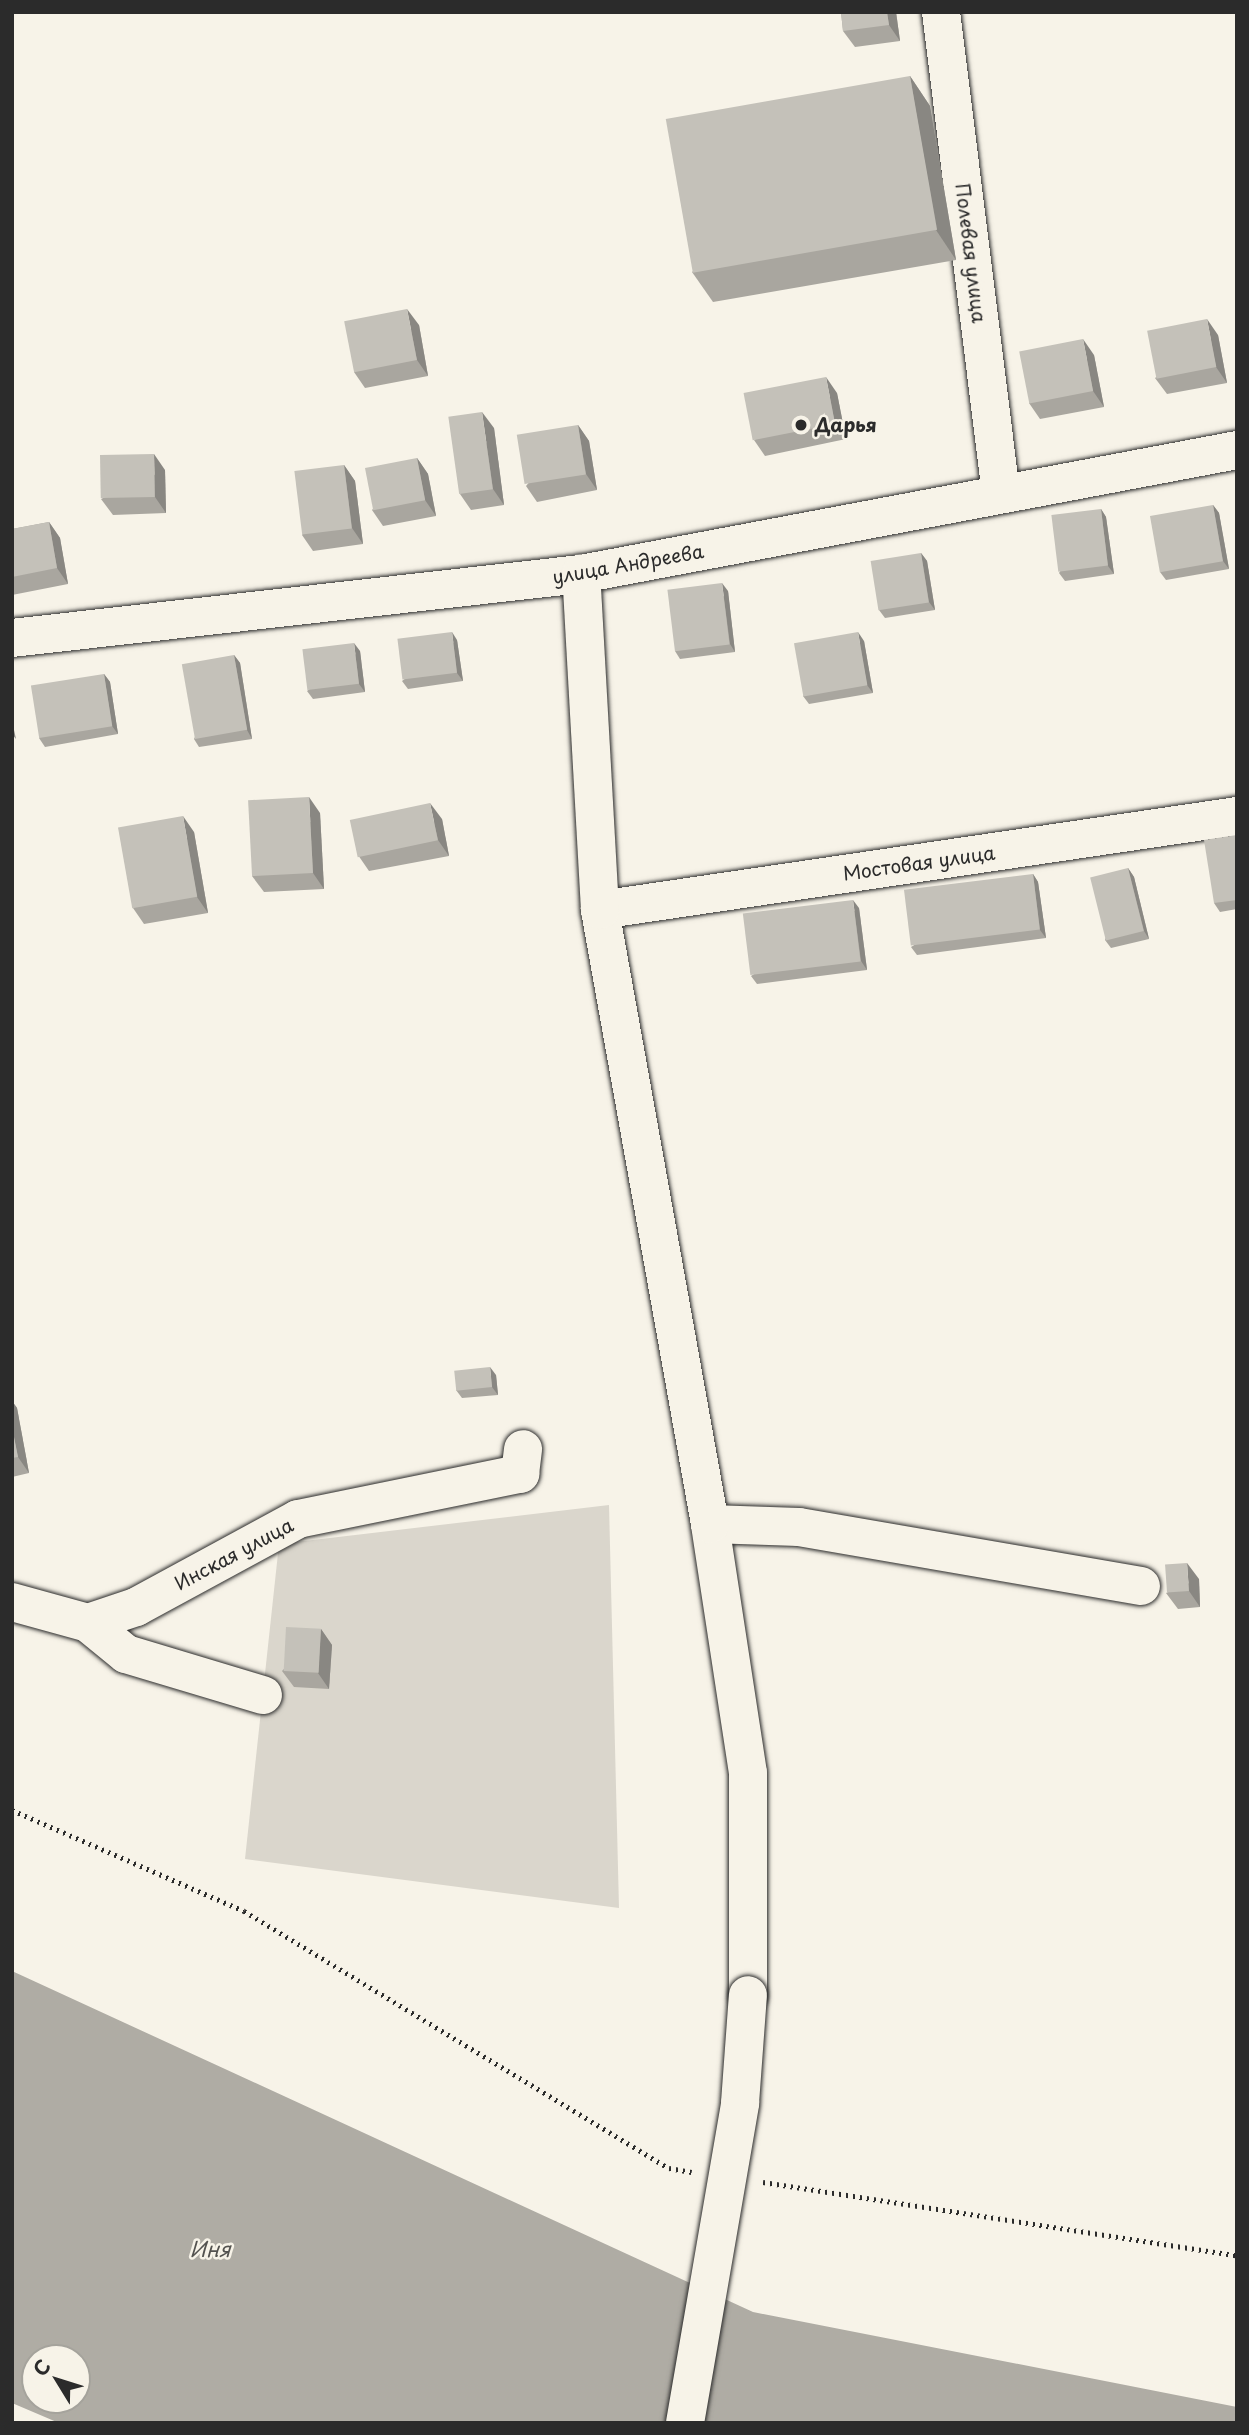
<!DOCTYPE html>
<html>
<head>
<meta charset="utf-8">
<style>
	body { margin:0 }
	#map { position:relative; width:1249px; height:2435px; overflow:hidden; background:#f7f3e8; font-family:"Playpen Sans",sans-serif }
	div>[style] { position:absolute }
	.green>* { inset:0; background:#dad6cc }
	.water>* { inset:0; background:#afaca4 }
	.path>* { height:4.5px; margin-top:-2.25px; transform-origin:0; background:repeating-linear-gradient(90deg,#2b2b2b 0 2px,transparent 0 7px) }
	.roads { filter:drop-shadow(0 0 2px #2b2b2b) drop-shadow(0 0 2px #2b2b2b) }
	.minor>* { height:38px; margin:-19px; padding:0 19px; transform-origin:19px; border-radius:19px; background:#f7f3e8 }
	.major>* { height:38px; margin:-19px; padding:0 19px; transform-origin:19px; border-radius:19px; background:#f7f3e8 }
	.bridges { filter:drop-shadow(0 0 2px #2b2b2b) drop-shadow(0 0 2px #2b2b2b) }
	.major-bridge>* { height:38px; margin:-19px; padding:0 19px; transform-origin:19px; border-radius:19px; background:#f7f3e8 }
	.wall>* { inset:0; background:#a9a69f }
	.shaded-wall>* { inset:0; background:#898782 }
	.building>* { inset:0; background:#c4c1b9; transform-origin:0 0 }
	.dots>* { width:19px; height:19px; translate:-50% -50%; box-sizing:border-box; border:4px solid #f7f3e8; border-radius:50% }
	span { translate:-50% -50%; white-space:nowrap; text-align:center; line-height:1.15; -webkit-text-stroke:5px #f7f3e8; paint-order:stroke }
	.street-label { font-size:19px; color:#2b2b2b }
	.poi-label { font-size:19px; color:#2b2b2b; font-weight:700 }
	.left { translate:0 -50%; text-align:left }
	.water-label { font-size:21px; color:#53524f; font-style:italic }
	.frame { position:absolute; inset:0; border:14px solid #2b2b2b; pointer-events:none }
	.north { position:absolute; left:21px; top:2344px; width:70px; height:70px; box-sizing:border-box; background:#f7f3e8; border:2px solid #a5a39c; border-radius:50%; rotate:308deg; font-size:19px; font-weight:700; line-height:28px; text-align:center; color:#2b2b2b }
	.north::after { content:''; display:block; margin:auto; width:24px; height:32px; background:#2b2b2b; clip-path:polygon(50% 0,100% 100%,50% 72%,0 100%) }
</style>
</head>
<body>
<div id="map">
	<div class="green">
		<div style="clip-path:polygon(609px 1505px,619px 1908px,245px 1859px,279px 1544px)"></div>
	</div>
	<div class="water">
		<div style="clip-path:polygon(evenodd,12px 1971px,753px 2312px,1237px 2407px,1237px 2423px,59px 2423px,12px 2403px,12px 1971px,35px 2358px,77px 2358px,77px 2400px,35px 2400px,35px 2358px)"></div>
	</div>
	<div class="path">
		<div style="left:12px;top:1810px;width:253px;rotate:23.5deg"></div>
		<div style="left:244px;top:1911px;width:497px;rotate:31.2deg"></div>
		<div style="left:669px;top:2168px;width:23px;rotate:10deg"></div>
		<div style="left:763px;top:2182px;width:480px;rotate:8.8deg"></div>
	</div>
	<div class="roads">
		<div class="minor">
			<div style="left:941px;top:12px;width:486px;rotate:82.9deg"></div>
			<div style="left:12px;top:638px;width:573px;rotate:-6.42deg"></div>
			<div style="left:600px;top:910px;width:644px;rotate:-8.39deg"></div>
			<div style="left:710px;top:1524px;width:89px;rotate:1.9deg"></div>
			<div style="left:799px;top:1527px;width:347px;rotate:9.8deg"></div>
			<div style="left:12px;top:1602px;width:79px;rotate:15.4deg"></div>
			<div style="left:88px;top:1623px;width:51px;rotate:-18.4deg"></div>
			<div style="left:136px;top:1607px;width:184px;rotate:-28.5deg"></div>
			<div style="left:298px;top:1519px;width:227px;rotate:-11.5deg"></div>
			<div style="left:520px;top:1474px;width:25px;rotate:-83deg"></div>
			<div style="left:88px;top:1623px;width:49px;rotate:39.2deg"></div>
			<div style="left:126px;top:1654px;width:143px;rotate:16.7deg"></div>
		</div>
		<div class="major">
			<div style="left:748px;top:1995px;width:222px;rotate:-90deg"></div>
			<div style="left:748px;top:1773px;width:252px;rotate:-98.7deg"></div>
			<div style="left:710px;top:1524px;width:624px;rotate:-100.16deg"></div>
			<div style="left:600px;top:910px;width:337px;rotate:-93.2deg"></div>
			<div style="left:581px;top:574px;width:668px;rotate:-10.7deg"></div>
		</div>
	</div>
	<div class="bridges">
		<div class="major-bridge">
			<div style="left:685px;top:2423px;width:325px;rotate:-80.2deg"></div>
			<div style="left:740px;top:2103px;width:108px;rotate:-85.8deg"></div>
		</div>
	</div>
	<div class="wall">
		<div style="clip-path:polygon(841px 12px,896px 12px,900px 41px,855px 47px,843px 31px)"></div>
		<div style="clip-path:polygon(910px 76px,930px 106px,956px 260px,713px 302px,692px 272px)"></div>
		<div style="clip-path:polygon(419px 325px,428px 376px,365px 388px,354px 372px)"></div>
		<div style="clip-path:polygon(1218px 335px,1227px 383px,1167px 394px,1155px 378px)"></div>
		<div style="clip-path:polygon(1094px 355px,1104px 407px,1040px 419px,1029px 403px)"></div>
		<div style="clip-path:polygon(837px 393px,846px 439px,765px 456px,754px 440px)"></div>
		<div style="clip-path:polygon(578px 425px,589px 441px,597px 490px,537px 502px,526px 486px)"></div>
		<div style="clip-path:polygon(494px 428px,504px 505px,471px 510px,460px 494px)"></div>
		<div style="clip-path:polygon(417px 458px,428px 474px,436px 516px,383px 526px,372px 510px)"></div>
		<div style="clip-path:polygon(344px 465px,355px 481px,363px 544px,313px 551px,302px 535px)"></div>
		<div style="clip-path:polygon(165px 470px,166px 513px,113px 515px,101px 499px)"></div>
		<div style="clip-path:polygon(1213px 505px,1219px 513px,1229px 569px,1166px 580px,1160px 572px)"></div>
		<div style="clip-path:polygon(1101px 509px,1106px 517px,1114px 574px,1065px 581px,1059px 573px)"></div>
		<div style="clip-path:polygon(49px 522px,60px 538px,68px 584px,12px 595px,12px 529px)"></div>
		<div style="clip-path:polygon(921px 553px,927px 561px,935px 610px,885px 618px,879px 610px)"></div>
		<div style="clip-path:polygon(728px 591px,735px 652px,680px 659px,675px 651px)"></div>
		<div style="clip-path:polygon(457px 640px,463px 681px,408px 689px,402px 681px)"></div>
		<div style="clip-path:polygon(864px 641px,873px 693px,809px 704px,803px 696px)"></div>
		<div style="clip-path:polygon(360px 651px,365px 692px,313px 699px,307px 691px)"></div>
		<div style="clip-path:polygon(234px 655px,240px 663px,252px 739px,199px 747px,194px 739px)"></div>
		<div style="clip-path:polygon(104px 674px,110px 682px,118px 734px,45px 747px,39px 738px)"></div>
		<div style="clip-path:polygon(320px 813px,324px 889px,264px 892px,252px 876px)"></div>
		<div style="clip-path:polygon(442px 819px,449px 856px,369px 871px,358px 855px)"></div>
		<div style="clip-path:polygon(194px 832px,208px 913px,144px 924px,133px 908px)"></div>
		<div style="clip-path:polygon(1237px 835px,1237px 909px,1220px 912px,1214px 903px)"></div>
		<div style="clip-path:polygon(1128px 868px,1134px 877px,1149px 939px,1111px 948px,1105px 940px)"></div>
		<div style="clip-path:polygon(1033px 874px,1038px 882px,1046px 938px,917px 955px,911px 947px)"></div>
		<div style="clip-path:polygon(859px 908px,867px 970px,757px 984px,751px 976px)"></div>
		<div style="clip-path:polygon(496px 1375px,498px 1395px,462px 1398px,456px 1390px)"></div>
		<div style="clip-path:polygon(12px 1401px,17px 1408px,29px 1473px,12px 1477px)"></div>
		<div style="clip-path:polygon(1199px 1579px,1200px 1607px,1178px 1609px,1166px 1593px)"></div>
		<div style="clip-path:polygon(321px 1629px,332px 1645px,329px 1689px,294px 1687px,282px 1671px)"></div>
	</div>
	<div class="shaded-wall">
		<div style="clip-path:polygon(887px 12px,896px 12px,900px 41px,889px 25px)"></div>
		<div style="clip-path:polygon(910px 76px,930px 106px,956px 260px,936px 230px)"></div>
		<div style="clip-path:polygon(407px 309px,419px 325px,428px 376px,417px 360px)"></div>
		<div style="clip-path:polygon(1207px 319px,1218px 335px,1227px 383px,1216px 367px)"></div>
		<div style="clip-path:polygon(1083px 339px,1094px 355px,1104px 407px,1093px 391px)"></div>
		<div style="clip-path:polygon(826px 377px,837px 393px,846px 439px,835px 424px)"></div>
		<div style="clip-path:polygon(482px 412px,494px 428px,504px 505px,493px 489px)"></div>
		<div style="clip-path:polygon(578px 425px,589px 441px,597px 490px,586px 474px)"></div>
		<div style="clip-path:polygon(154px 454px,165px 470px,166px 513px,155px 497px)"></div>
		<div style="clip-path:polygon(417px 458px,428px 474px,436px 516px,425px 500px)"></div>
		<div style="clip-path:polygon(344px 465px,355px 481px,363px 544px,352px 528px)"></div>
		<div style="clip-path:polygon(1213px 505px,1219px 513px,1229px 569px,1223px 561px)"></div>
		<div style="clip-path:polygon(1101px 509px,1106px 517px,1114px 574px,1108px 566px)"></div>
		<div style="clip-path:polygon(49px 522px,60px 538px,68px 584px,57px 568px)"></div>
		<div style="clip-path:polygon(921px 553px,927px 561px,935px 610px,929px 602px)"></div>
		<div style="clip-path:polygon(722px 583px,728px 591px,735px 652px,730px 644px)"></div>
		<div style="clip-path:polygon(452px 632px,457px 640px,463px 681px,457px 673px)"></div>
		<div style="clip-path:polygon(858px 632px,864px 641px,873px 693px,867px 685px)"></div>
		<div style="clip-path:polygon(354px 643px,360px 651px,365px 692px,359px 684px)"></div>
		<div style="clip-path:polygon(234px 655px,240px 663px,252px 739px,247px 730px)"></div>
		<div style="clip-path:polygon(104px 674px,110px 682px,118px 734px,112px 726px)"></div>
		<div style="clip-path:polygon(12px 721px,16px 739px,12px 734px)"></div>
		<div style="clip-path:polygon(309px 797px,320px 813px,324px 889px,313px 873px)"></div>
		<div style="clip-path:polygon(430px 803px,442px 819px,449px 856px,438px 840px)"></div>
		<div style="clip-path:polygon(183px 816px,194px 832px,208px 913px,197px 897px)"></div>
		<div style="clip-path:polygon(1128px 868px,1134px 877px,1149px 939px,1144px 931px)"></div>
		<div style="clip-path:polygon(1033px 874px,1038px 882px,1046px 938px,1040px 930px)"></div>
		<div style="clip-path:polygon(853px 900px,859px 908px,867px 970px,861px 961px)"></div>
		<div style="clip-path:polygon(490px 1367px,496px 1375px,498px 1395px,492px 1387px)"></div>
		<div style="clip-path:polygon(12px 1401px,17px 1408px,29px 1473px,18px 1457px,12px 1427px)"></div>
		<div style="clip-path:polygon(1187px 1563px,1199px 1579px,1200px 1607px,1189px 1591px)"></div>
		<div style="clip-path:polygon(321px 1629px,332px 1645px,329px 1689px,318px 1673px)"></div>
	</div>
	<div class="building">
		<div style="clip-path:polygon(841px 12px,887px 12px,889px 25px,843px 31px)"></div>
		<div style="left:910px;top:76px;width:156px;height:248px;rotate:80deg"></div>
		<div style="left:407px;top:309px;width:52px;height:64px;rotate:79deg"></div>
		<div style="left:1207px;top:319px;width:49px;height:61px;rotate:79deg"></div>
		<div style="left:1083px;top:339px;width:53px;height:65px;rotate:79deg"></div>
		<div style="left:826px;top:377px;width:48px;height:84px;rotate:79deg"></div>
		<div style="left:482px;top:412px;width:78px;height:34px;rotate:82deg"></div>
		<div style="left:578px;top:425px;width:50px;height:62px;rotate:81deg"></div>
		<div style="left:154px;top:454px;width:43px;height:54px;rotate:89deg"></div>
		<div style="left:417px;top:458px;width:43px;height:53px;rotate:79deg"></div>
		<div style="left:344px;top:465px;width:64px;height:50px;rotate:83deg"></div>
		<div style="left:1213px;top:505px;width:57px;height:64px;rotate:80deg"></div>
		<div style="left:1101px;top:509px;width:57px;height:50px;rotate:83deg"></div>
		<div style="clip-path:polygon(49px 522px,57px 568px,12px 577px,12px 529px)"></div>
		<div style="left:921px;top:553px;width:50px;height:51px;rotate:81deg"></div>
		<div style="left:722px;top:583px;width:62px;height:55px;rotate:83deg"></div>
		<div style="left:452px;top:632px;width:41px;height:55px;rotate:83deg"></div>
		<div style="left:858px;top:632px;width:54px;height:65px;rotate:80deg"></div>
		<div style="left:354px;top:643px;width:41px;height:52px;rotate:83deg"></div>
		<div style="left:234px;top:655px;width:76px;height:53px;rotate:80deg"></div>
		<div style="left:104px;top:674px;width:53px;height:74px;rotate:81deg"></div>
		<div style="left:309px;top:797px;width:76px;height:61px;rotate:87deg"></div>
		<div style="left:430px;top:803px;width:38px;height:82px;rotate:78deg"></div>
		<div style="left:183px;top:816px;width:82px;height:66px;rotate:80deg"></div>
		<div style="clip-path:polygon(1237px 835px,1237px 900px,1214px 903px,1204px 840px)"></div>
		<div style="left:1128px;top:868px;width:65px;height:39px;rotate:76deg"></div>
		<div style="left:1033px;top:874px;width:56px;height:130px;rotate:83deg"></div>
		<div style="left:853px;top:900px;width:62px;height:111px;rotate:83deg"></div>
		<div style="left:490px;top:1367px;width:20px;height:36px;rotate:84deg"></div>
		<div style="clip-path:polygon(12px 1427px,18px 1457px,12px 1458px)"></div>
		<div style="left:1187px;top:1563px;width:28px;height:22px;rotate:86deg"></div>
		<div style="left:286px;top:1627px;width:35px;height:44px;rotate:3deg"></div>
	</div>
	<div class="dots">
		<div style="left:801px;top:425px;background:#2b2b2b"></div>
	</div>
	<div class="street-label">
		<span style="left:971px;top:253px;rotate:83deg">Полевая улица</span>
		<span style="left:628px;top:564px;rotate:-10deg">улица Андреева</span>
		<span style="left:919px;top:863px;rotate:-8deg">Мостовая улица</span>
		<span style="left:234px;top:1554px;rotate:-28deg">Инская улица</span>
	</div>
	<div class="poi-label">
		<span class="left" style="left:815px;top:425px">Дарья</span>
	</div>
	<div class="water-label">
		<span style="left:210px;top:2248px">Иня</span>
	</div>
	<div class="frame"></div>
	<div class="north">С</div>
</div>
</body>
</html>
